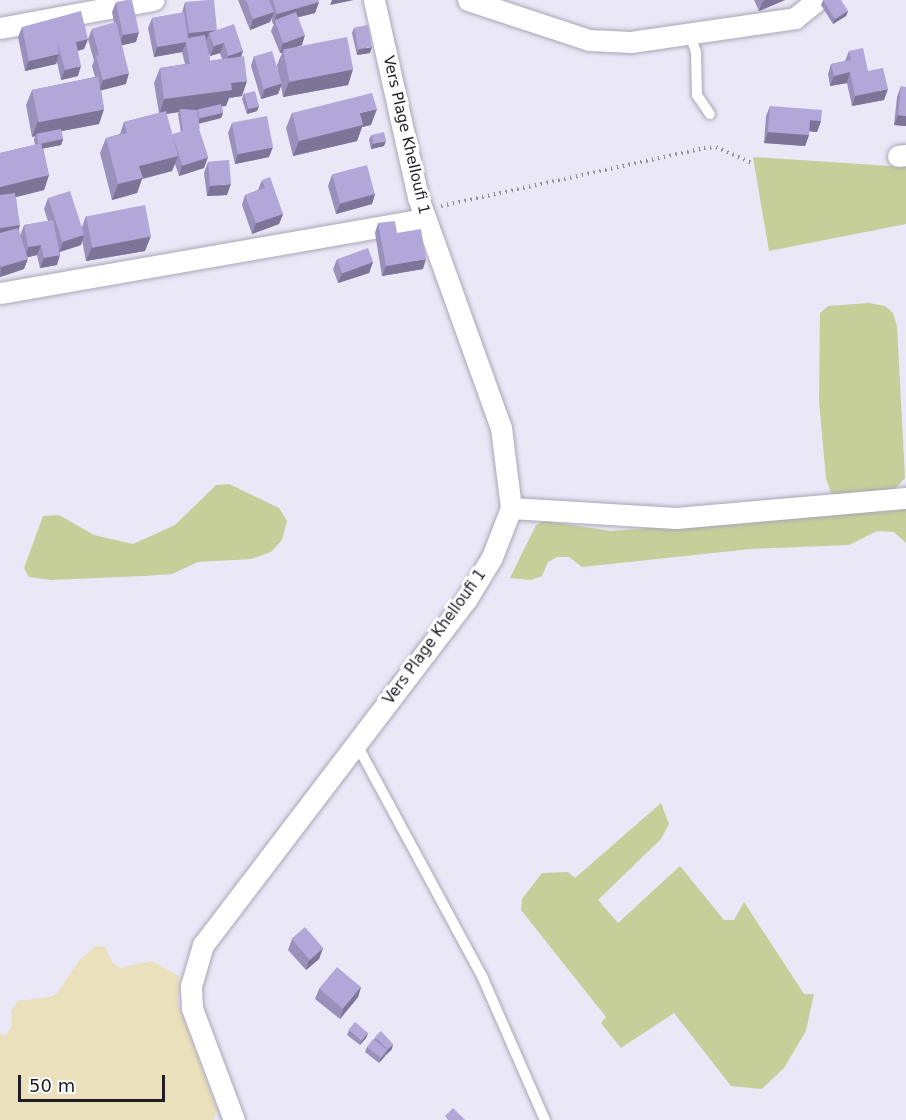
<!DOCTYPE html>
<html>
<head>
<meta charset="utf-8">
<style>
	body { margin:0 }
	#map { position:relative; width:906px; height:1120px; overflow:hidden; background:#eae7f7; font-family:"DejaVu Sans",sans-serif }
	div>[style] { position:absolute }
	.green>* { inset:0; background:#c6cf9a }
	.sand>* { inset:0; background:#eae0bb }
	.path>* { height:4px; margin-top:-2px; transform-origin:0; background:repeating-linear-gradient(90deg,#93919d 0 1.5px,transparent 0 6px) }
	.roads { filter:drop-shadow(0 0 2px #a9a6b5) drop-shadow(0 0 2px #a9a6b5) }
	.lane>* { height:10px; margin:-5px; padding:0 5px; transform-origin:5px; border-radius:5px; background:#fff }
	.street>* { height:21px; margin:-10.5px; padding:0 10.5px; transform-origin:10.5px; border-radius:10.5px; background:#fff }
	.wall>* { inset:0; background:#9990bb }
	.shaded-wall>* { inset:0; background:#7d7598 }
	.building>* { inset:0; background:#b2a7d9; transform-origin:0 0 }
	span { translate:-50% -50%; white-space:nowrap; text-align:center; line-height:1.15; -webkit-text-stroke:6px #fff; paint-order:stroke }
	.street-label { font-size:15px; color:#1f1d23 }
	.scale { position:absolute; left:18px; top:1075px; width:147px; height:27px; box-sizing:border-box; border:3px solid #1f1d23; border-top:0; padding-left:8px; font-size:18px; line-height:21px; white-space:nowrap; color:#1f1d23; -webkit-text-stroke:4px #fff; paint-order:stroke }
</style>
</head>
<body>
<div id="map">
	<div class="green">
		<div style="clip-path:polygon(753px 157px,890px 166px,906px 162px,906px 224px,769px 251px)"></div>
		<div style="clip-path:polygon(869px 303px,885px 306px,893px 313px,897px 326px,905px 478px,895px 489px,833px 497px,826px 479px,819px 401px,820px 313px,828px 306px)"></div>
		<div style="clip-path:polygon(229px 484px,279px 508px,287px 521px,282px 540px,271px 552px,251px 559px,198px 562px,172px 574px,144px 576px,51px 580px,29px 577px,24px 568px,43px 516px,59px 515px,94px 535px,133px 544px,175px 525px,216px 485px)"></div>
		<div style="clip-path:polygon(906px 509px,906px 543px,894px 532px,877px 531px,849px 545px,751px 549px,582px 567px,569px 557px,557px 557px,548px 562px,542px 576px,531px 580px,510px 578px,536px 525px,545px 521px,611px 531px)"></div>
		<div style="clip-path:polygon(661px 803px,669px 824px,661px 839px,598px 900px,618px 923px,680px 866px,724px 920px,734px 920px,744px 902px,804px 994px,814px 994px,806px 1031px,784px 1068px,762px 1089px,731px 1086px,674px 1013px,621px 1048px,601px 1023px,606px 1017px,521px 910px,522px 899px,542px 873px,568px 872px,575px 878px)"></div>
	</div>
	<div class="sand">
		<div style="clip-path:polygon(95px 946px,105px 947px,112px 962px,120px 968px,152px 961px,179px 976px,178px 1004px,217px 1110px,213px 1120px,0 1120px,0 1034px,6px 1035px,12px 1026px,11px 1011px,18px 1001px,51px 997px,57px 993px,79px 961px)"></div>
	</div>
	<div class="path">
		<div style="left:441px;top:206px;width:269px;rotate:-12.4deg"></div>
		<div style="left:704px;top:148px;width:12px;rotate:-5deg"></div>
		<div style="left:716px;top:147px;width:42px;rotate:24.1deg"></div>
	</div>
	<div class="roads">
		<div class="lane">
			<div style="left:690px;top:34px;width:19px;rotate:72deg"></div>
			<div style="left:696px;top:52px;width:43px;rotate:88.7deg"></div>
			<div style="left:697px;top:95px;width:23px;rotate:56deg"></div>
			<div style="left:356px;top:743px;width:265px;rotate:61.6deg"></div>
			<div style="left:482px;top:976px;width:157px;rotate:66.4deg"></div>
		</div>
		<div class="street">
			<div style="left:468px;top:0;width:127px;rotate:18.3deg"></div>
			<div style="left:589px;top:40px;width:42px;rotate:2.7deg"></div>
			<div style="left:631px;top:42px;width:166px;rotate:-8.3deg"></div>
			<div style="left:795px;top:18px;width:28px;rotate:-39deg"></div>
			<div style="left:0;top:28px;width:156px;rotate:-10.4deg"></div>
			<div style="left:898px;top:156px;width:8px;rotate:-7deg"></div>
			<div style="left:0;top:293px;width:431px;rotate:-9.9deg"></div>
			<div style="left:511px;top:508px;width:165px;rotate:3.5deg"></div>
			<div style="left:676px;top:518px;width:231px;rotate:-5deg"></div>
			<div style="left:234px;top:1120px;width:120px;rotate:-110.6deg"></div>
			<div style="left:192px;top:1008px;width:22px;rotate:-93deg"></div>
			<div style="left:191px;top:986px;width:43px;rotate:-73.7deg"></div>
			<div style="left:203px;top:945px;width:434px;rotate:-52.7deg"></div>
			<div style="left:466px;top:600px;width:50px;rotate:-58.8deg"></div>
			<div style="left:492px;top:557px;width:53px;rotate:-68.8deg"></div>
			<div style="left:511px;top:508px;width:81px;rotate:-97.1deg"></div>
			<div style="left:501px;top:428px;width:245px;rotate:-109.8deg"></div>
			<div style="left:418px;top:197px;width:202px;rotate:-102.6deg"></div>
		</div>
	</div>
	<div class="wall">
		<div style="clip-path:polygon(238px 0,318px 0,319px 2px,315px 13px,298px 17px,302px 45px,295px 47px,353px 69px,348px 85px,283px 97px,281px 86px,278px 94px,261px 99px,251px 66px,254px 56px,278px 71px,277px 65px,282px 53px,280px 53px,271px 31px,274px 24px,273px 24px,271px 18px,270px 22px,250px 30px)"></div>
		<div style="clip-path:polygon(754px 0,785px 0,759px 11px)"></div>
		<div style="clip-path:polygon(823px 0,848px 11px,846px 16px,833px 24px,821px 5px)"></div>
		<div style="clip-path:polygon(116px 2px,136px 42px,122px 45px,126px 84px,101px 90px,104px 109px,99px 124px,61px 131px,63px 139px,61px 145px,43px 148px,49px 175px,44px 190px,16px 197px,19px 230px,20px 236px,24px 225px,48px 221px,44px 209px,48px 198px,82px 227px,86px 216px,145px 251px,86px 261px,82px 240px,81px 245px,60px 252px,57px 265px,40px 268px,37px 255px,27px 257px,24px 269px,0 277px,0 153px,35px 145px,34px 139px,35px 136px,32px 137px,26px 105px,32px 90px,95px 77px,92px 66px,94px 61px,88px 39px,92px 29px,114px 23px,112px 12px)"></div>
		<div style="clip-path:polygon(evenodd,185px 2px,216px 31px,243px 51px,241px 57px,242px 96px,229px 98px,226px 106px,222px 106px,223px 113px,221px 118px,199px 123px,199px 130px,208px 157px,204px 168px,179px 176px,175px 164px,172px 171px,142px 179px,137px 193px,112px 200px,100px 153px,106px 138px,120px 134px,124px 122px,159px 113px,154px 83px,160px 68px,185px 64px,182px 52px,154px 57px,148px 28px,152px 18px,182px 13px,185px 2px,209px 53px,210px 56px,220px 53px,222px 59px,210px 61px,209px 53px,185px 2px,179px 112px,178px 114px,181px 133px,173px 137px,166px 114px,179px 112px)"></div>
		<div style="clip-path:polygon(22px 27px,88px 39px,84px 49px,78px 51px,78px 76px,61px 80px,57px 62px,56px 64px,25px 71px,18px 37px)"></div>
		<div style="clip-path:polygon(354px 28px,370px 53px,357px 55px,352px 33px)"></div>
		<div style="clip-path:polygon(849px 51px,868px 71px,884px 100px,852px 106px,847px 83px,830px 86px,828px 74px,831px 64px,845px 61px)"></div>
		<div style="clip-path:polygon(901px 86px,906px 126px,894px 125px,897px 97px)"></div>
		<div style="clip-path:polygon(244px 93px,259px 106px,257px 111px,247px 114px,242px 99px)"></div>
		<div style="clip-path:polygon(770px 106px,821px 121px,817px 132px,809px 131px,809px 135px,805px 146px,764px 143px,766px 116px)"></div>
		<div style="clip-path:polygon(292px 113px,371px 125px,362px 127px,357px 141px,293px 156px,286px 128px)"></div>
		<div style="clip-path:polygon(232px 123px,269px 157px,235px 164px,228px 133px)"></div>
		<div style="clip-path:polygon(371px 135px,384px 146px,371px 149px,369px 140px)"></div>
		<div style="clip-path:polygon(208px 162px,227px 195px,207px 196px,204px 173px)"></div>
		<div style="clip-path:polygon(332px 175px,375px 194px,372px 204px,336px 214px,328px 186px)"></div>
		<div style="clip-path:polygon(262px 180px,283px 214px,279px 224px,252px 234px,242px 205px,245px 195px,258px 190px)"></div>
		<div style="clip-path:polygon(378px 223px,423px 269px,382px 276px,375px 233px)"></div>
		<div style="clip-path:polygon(337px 259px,373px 262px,369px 273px,338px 283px,333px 269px)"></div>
		<div style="clip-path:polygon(292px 939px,323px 948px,319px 959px,306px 970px,288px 950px)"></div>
		<div style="clip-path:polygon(361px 987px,358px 997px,340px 1019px,315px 999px,319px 989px)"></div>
		<div style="clip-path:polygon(349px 1030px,368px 1033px,366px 1038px,360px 1045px,347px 1035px)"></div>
		<div style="clip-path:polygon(375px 1037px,392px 1049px,386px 1055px,379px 1063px,365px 1052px,367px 1047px,374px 1040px)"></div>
	</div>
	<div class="shaded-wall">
		<div style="clip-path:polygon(332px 0,354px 0,330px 5px)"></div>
		<div style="clip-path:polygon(765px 0,785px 0,759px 11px,763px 1px)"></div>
		<div style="clip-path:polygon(319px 2px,315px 13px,276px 23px,275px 21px,273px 24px,277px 14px)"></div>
		<div style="clip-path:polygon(848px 11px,846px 16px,833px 24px,835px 19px)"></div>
		<div style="clip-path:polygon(274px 12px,270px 22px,250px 30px,253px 19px)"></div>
		<div style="clip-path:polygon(217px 30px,209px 33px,206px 41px,186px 43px,182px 52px,154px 57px,157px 47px,185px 42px,189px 33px)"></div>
		<div style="clip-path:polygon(139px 32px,136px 42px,119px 46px,123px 35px)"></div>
		<div style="clip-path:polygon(305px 35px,302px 45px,283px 52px,283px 50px,282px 53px,280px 53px,283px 43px)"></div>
		<div style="clip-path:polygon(88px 39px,84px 49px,72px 52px,76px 42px)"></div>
		<div style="clip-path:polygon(224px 43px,220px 53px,210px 56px,214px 46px)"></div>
		<div style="clip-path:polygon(372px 47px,370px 53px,357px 55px,358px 50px)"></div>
		<div style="clip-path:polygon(243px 51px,239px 61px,225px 66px,228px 56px)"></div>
		<div style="clip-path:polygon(59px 54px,56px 64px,25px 71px,29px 61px)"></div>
		<div style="clip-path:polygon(81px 66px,78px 76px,61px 80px,65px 70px)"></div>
		<div style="clip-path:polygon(353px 69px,348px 85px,283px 97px,289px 82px)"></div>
		<div style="clip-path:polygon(850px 72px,847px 83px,830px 86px,834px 76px)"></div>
		<div style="clip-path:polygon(129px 73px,126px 84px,99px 91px,103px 80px)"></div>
		<div style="clip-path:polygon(247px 81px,242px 96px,229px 98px,226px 106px,181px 112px,180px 109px,179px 112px,159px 115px,164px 99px,231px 83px)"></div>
		<div style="clip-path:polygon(282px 83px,278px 94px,261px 99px,265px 89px)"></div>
		<div style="clip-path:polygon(888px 89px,884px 100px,852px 106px,855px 96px)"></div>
		<div style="clip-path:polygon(259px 106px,257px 111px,247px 114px,248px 108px)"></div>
		<div style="clip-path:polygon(104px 109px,99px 124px,36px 136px,36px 134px,35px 136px,32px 137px,38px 121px)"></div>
		<div style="clip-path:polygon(377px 109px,371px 125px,362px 127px,357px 141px,293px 156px,299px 141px,360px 113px)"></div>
		<div style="clip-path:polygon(223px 113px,221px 118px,198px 124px,200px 118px)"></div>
		<div style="clip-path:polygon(898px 115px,906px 116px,906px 126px,894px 125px)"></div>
		<div style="clip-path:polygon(810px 120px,821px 121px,817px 132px,806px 131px)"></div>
		<div style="clip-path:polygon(768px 132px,809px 135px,805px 146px,764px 143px)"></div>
		<div style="clip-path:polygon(63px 139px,61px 145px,36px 150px,38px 145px)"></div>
		<div style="clip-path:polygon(386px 141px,384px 146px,371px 149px,373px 144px)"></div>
		<div style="clip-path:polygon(273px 147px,269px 157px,235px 164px,238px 153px)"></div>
		<div style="clip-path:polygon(178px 156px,172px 171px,142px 179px,137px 193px,112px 200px,118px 184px,139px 166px)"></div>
		<div style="clip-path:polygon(208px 157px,204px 168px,179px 176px,182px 165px)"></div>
		<div style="clip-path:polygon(49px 175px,44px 190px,0 201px,0 187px)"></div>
		<div style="clip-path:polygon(231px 184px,227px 195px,207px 196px,210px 186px)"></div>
		<div style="clip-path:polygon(375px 194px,372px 204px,336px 214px,340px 204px)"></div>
		<div style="clip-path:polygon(283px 214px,279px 224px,252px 234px,256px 223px)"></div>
		<div style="clip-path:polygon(20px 225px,17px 236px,0 238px,0 228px)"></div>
		<div style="clip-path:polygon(84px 235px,81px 245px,59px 252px,63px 242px)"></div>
		<div style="clip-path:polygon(151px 236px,145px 251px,86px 261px,92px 246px)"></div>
		<div style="clip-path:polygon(41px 245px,37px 255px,25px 258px,28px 247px)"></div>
		<div style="clip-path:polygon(60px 255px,57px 265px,40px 268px,44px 258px)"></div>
		<div style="clip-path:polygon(28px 259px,24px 269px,0 277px,1px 267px)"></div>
		<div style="clip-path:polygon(426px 259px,423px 269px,382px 276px,386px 266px)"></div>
		<div style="clip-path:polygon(373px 262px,369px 273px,338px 283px,342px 273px)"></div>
		<div style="clip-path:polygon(323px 948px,319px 959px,306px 970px,309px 960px)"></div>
		<div style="clip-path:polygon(361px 987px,358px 997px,340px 1019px,343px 1009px)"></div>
		<div style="clip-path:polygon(368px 1033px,366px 1038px,360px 1045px,362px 1040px)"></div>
		<div style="clip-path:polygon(393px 1044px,392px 1049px,386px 1055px,387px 1050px)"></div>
		<div style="clip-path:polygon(387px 1050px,385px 1056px,379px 1063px,381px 1058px)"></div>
	</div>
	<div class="building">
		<div style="clip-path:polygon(127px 0,132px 0,139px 32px,123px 35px,116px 2px)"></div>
		<div style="clip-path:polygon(209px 0,214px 0,217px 30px,189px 33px,185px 2px)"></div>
		<div style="clip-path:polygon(246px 0,269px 0,274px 12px,253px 19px)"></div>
		<div style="clip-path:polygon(273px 0,318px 0,319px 2px,277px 14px)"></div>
		<div style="clip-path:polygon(823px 0,841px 0,848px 11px,835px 19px)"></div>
		<div style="clip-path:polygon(81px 11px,88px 39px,76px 42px,81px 66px,65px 70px,58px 44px,59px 54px,29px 61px,22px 27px)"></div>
		<div style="clip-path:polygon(184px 12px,188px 38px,205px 35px,210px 61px,190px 64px,186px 42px,157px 47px,152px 18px)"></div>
		<div style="left:296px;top:12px;width:25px;height:23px;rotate:69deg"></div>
		<div style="clip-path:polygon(116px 22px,129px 73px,103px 80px,96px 56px,99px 55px,92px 29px)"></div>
		<div style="clip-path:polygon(234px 24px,243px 51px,228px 56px,224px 43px,214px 46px,209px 33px)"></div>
		<div style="left:368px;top:25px;width:22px;height:14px;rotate:80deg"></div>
		<div style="left:347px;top:37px;width:33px;height:65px;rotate:79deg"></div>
		<div style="clip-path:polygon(863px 48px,868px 71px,883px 68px,888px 89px,855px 96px,850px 72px,834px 76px,831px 64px,851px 60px,849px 51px)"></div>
		<div style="left:272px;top:51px;width:34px;height:19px;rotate:73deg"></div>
		<div style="clip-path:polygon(244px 56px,247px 81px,231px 83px,232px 90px,164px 99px,160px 68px)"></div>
		<div style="left:98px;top:77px;width:33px;height:67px;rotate:79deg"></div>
		<div style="clip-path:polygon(901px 86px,906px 87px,906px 116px,898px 115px)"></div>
		<div style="left:255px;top:91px;width:16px;height:11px;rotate:75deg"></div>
		<div style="clip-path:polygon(372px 93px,377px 109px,360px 113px,363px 125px,299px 141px,292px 113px)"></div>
		<div style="left:221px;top:104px;width:9px;height:24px;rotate:77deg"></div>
		<div style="clip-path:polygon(770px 106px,822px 110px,821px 121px,810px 120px,809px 135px,768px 132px)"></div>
		<div style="clip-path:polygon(180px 109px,197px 110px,200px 130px,198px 126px,183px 132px)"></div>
		<div style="clip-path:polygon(166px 111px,178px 156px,139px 166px,143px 178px,118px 184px,106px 138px,127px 133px,124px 122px)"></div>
		<div style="left:267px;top:116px;width:32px;height:36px;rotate:79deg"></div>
		<div style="left:198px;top:126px;width:33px;height:27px;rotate:72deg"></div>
		<div style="left:61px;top:129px;width:10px;height:25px;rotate:79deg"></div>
		<div style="left:384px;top:132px;width:9px;height:13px;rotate:77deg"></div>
		<div style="clip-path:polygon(41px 143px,49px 175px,0 187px,0 153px)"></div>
		<div style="left:229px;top:160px;width:24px;height:21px;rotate:85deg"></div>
		<div style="left:367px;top:165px;width:30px;height:36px;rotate:75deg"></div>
		<div style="clip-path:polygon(270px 177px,283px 214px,256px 223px,245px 195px,265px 188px,262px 180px)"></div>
		<div style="left:70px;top:191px;width:46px;height:23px;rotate:72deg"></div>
		<div style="clip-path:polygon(15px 193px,20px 225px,0 228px,0 195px)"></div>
		<div style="left:145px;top:205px;width:32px;height:60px;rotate:79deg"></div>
		<div style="clip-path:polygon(53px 220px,60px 255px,44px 258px,41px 245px,28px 247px,24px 225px)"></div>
		<div style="clip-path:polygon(395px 221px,397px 233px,421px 229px,426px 259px,386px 266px,378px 223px)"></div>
		<div style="clip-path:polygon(18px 228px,28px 259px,1px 267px,0 264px,0 233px)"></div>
		<div style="left:368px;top:248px;width:15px;height:33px;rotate:70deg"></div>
		<div style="left:305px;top:927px;width:28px;height:18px;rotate:49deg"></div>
		<div style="left:337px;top:967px;width:31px;height:28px;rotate:40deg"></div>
		<div style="left:355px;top:1022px;width:17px;height:10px;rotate:40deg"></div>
		<div style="left:381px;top:1031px;width:18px;height:8px;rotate:47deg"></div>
		<div style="left:373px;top:1039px;width:18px;height:10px;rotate:38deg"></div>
		<div style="clip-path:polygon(453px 1108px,465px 1120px,448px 1120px,445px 1116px)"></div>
	</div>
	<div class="street-label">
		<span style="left:406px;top:135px;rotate:77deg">Vers Plage Khelloufi 1</span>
		<span style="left:435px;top:637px;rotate:-54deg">Vers Plage Khelloufi 1</span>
	</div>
	<div class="scale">50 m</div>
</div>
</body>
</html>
